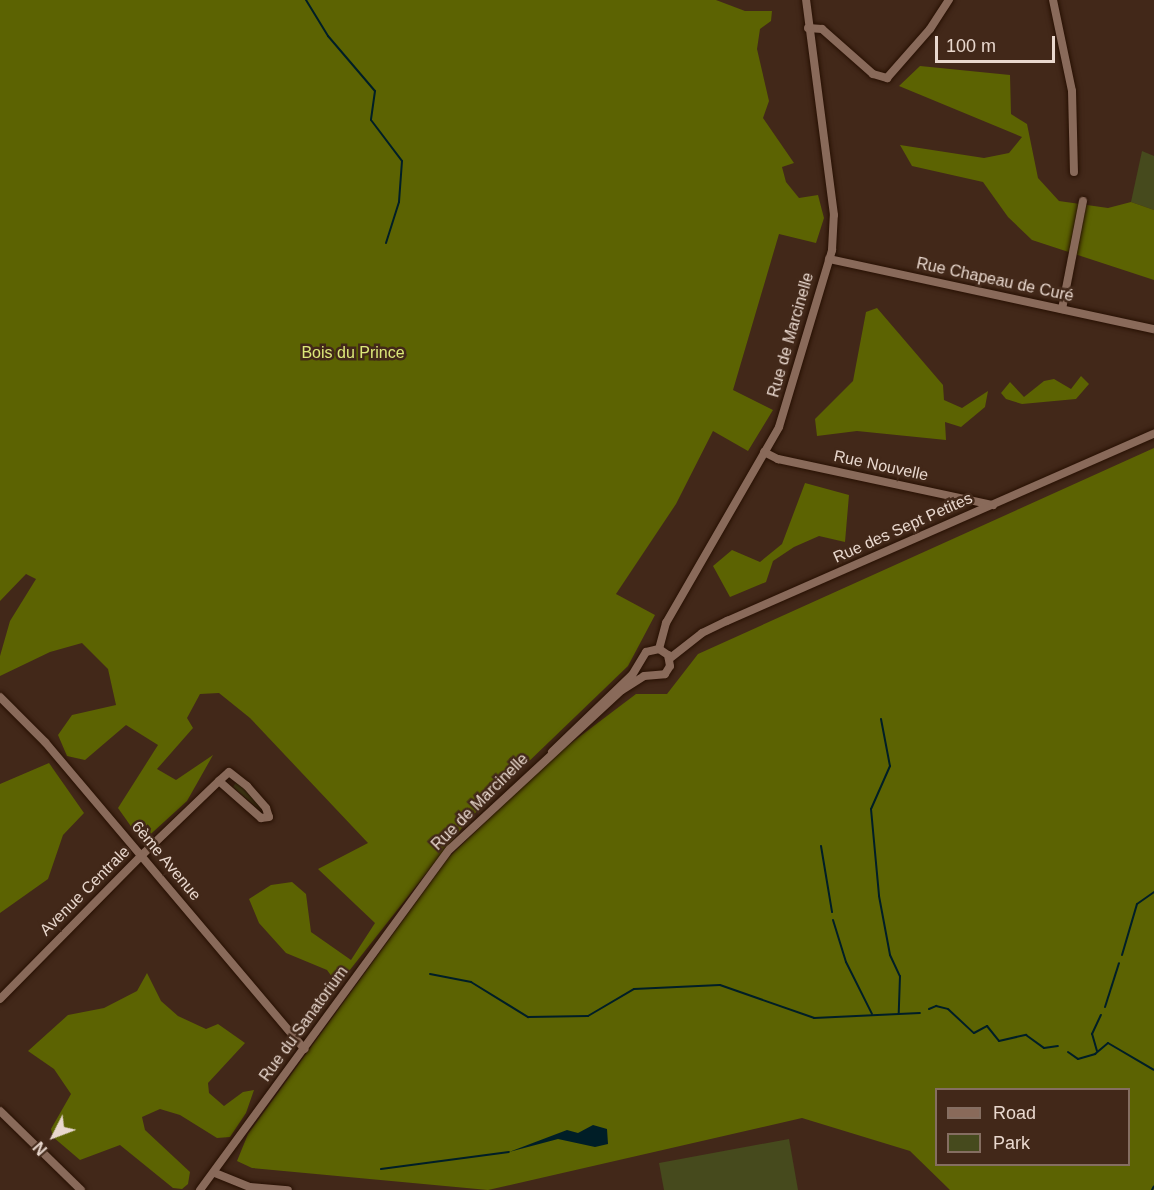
<!DOCTYPE html>
<html>
<head>
<meta charset="utf-8">
<style>
	body { margin:0 }
	#map { position:relative; width:1154px; height:1190px; overflow:hidden; background:#422819; font-family:Helvetica,sans-serif }
	div>[style] { position:absolute }
	.green>* { inset:0; background:#464a1d }
	.forest>* { inset:0; background:#5c6302 }
	.water>* { inset:0; background:#001e27 }
	.stream>* { height:2px; margin:-1px; padding:0 1px; transform-origin:1px; border-radius:1px; background:#001e27 }
	.roads { filter:drop-shadow(0 0 2px #271003) drop-shadow(0 0 2px #271003) }
	.minor>* { height:8px; margin:-4px; padding:0 4px; transform-origin:4px; border-radius:4px; background:#896a5a }
	span { translate:-50% -50%; white-space:nowrap; text-align:center; line-height:1.15; -webkit-text-stroke:5px #422819; paint-order:stroke }
	.street-label { font-size:16px; color:#e9d8ce }
	.park-label { font-size:16px; color:#dce879 }
	.legend { position:absolute; left:935px; top:1088px; width:195px; height:78px; box-sizing:border-box; background:#422819; border:2px solid #856e61; margin:0; padding:8px 10px; list-style:none; font-size:18px; color:#e9d8ce }
	.legend li { display:flex; align-items:center; gap:12px; height:30px }
	.legend b { width:30px; border:2px solid #856e61 }
	.north { position:absolute; left:24px; top:1106px; width:60px; height:60px; -webkit-text-stroke:4px #422819; paint-order:stroke; rotate:228deg; font-size:16px; font-weight:700; line-height:24px; text-align:center; color:#e9d8ce }
	.north::after { content:''; display:block; margin:auto; width:21px; height:27px; background:#e9d8ce; clip-path:polygon(50% 0,100% 100%,50% 72%,0 100%) }
	.scale { position:absolute; left:935px; top:36px; width:120px; height:27px; box-sizing:border-box; border:3px solid #e9d8ce; border-top:0; padding-left:8px; font-size:18px; line-height:21px; white-space:nowrap; color:#e9d8ce; -webkit-text-stroke:4px #422819; paint-order:stroke }
</style>
</head>
<body>
<div id="map">
	<div class="green">
		<div style="clip-path:polygon(1142px 151px,1154px 156px,1154px 210px,1131px 202px)"></div>
		<div style="clip-path:polygon(237px 781px,260px 806px,262px 812px,233px 787px)"></div>
		<div style="clip-path:polygon(789px 1139px,798px 1190px,664px 1190px,659px 1163px)"></div>
	</div>
	<div class="forest">
		<div style="clip-path:polygon(0 0,716px 0,745px 11px,772px 11px,771px 21px,760px 29px,757px 49px,769px 101px,763px 118px,794px 163px,782px 167px,786px 182px,799px 198px,818px 195px,824px 218px,816px 243px,779px 234px,733px 390px,773px 410px,748px 451px,713px 431px,676px 504px,616px 594px,655px 615px,628px 666px,470px 818px,338px 985px,327px 970px,286px 953px,259px 923px,249px 899px,271px 885px,292px 882px,306px 894px,311px 932px,351px 960px,375px 923px,318px 869px,368px 843px,250px 718px,219px 693px,200px 694px,187px 718px,193px 728px,157px 769px,176px 780px,213px 755px,187px 801px,142px 842px,118px 808px,158px 745px,126px 725px,85px 760px,67px 756px,58px 735px,72px 715px,116px 705px,108px 669px,82px 643px,50px 652px,0 676px,0 656px,10px 621px,36px 579px,26px 574px,0 601px)"></div>
		<div style="clip-path:polygon(920px 66px,1010px 75px,1011px 114px,1027px 124px,1038px 178px,1059px 201px,1108px 208px,1131px 202px,1154px 210px,1154px 280px,1032px 240px,1008px 217px,983px 182px,912px 166px,900px 145px,984px 158px,1009px 153px,1022px 137px,899px 86px)"></div>
		<div style="clip-path:polygon(877px 308px,943px 385px,944px 400px,962px 408px,988px 391px,985px 407px,961px 427px,945px 422px,946px 440px,857px 431px,817px 436px,815px 419px,853px 381px,866px 312px)"></div>
		<div style="clip-path:polygon(1081px 376px,1089px 384px,1076px 399px,1022px 404px,1006px 399px,1001px 393px,1010px 382px,1024px 397px,1044px 381px,1054px 379px,1071px 389px)"></div>
		<div style="clip-path:polygon(evenodd,1154px 448px,1154px 1190px,950px 1190px,910px 1151px,802px 1118px,488px 1190px,252px 1168px,237px 1161px,248px 1134px,448px 858px,554px 756px,636px 694px,667px 694px,698px 654px,1154px 448px,936px 1090px,1128px 1090px,1128px 1164px,936px 1164px,936px 1090px)"></div>
		<div style="clip-path:polygon(805px 483px,849px 495px,845px 542px,819px 536px,794px 547px,773px 561px,766px 582px,730px 597px,713px 566px,732px 550px,760px 562px,782px 544px)"></div>
		<div style="clip-path:polygon(49px 763px,84px 813px,63px 835px,48px 879px,0 913px,0 784px)"></div>
		<div style="clip-path:polygon(147px 973px,161px 1001px,178px 1016px,206px 1029px,218px 1024px,245px 1043px,208px 1083px,209px 1093px,224px 1106px,243px 1092px,254px 1090px,246px 1113px,230px 1137px,217px 1138px,180px 1115px,160px 1109px,142px 1117px,145px 1130px,190px 1172px,188px 1184px,182px 1189px,173px 1188px,120px 1145px,80px 1160px,53px 1137px,51px 1129px,71px 1094px,54px 1069px,28px 1051px,68px 1015px,104px 1008px,137px 991px)"></div>
	</div>
	<div class="water">
		<div style="clip-path:polygon(593px 1125px,607px 1129px,608px 1144px,595px 1147px,558px 1139px,509px 1152px,567px 1130px,578px 1133px)"></div>
	</div>
	<div class="stream">
		<div style="left:306px;top:0;width:42px;rotate:58.6deg"></div>
		<div style="left:328px;top:36px;width:72px;rotate:49.5deg"></div>
		<div style="left:375px;top:91px;width:29px;rotate:98deg"></div>
		<div style="left:371px;top:120px;width:51px;rotate:52.9deg"></div>
		<div style="left:402px;top:161px;width:41px;rotate:94.2deg"></div>
		<div style="left:399px;top:202px;width:43px;rotate:107.6deg"></div>
		<div style="left:881px;top:719px;width:48px;rotate:79.2deg"></div>
		<div style="left:890px;top:766px;width:47px;rotate:113.8deg"></div>
		<div style="left:871px;top:809px;width:87px;rotate:84.7deg"></div>
		<div style="left:879px;top:896px;width:60px;rotate:79.4deg"></div>
		<div style="left:890px;top:955px;width:23px;rotate:65deg"></div>
		<div style="left:900px;top:976px;width:38px;rotate:92deg"></div>
		<div style="left:821px;top:846px;width:67px;rotate:80.5deg"></div>
		<div style="left:833px;top:920px;width:44px;rotate:72.8deg"></div>
		<div style="left:846px;top:962px;width:58px;rotate:63.4deg"></div>
		<div style="left:1122px;top:955px;width:53px;rotate:-73.6deg"></div>
		<div style="left:1137px;top:904px;width:21px;rotate:-35deg"></div>
		<div style="left:430px;top:974px;width:42px;rotate:11deg"></div>
		<div style="left:471px;top:982px;width:67px;rotate:31.6deg"></div>
		<div style="left:528px;top:1017px;width:60px;rotate:-1deg"></div>
		<div style="left:588px;top:1016px;width:53px;rotate:-30.4deg"></div>
		<div style="left:634px;top:989px;width:86px;rotate:-2.7deg"></div>
		<div style="left:720px;top:985px;width:100px;rotate:19.3deg"></div>
		<div style="left:814px;top:1018px;width:106px;rotate:-2.7deg"></div>
		<div style="left:1105px;top:1007px;width:46px;rotate:-72.3deg"></div>
		<div style="left:929px;top:1009px;width:8px;rotate:-23deg"></div>
		<div style="left:936px;top:1006px;width:12px;rotate:14deg"></div>
		<div style="left:948px;top:1009px;width:35px;rotate:43deg"></div>
		<div style="left:974px;top:1033px;width:15px;rotate:-28deg"></div>
		<div style="left:987px;top:1026px;width:19px;rotate:51deg"></div>
		<div style="left:999px;top:1041px;width:28px;rotate:-13deg"></div>
		<div style="left:1026px;top:1035px;width:22px;rotate:36deg"></div>
		<div style="left:1044px;top:1048px;width:14px;rotate:-8deg"></div>
		<div style="left:1097px;top:1051px;width:18px;rotate:-106deg"></div>
		<div style="left:1092px;top:1034px;width:21px;rotate:-65deg"></div>
		<div style="left:1068px;top:1052px;width:12px;rotate:35deg"></div>
		<div style="left:1078px;top:1059px;width:18px;rotate:-16deg"></div>
		<div style="left:1095px;top:1054px;width:17px;rotate:-40deg"></div>
		<div style="left:1108px;top:1043px;width:53px;rotate:30.4deg"></div>
		<div style="left:381px;top:1169px;width:129px;rotate:-7.6deg"></div>
		<div style="left:1152px;top:1190px;width:4px;rotate:-63deg"></div>
	</div>
	<div class="roads">
		<div class="minor">
			<div style="left:1053px;top:0;width:93px;rotate:78.2deg"></div>
			<div style="left:1072px;top:91px;width:81px;rotate:88.6deg"></div>
			<div style="left:808px;top:28px;width:14px;rotate:4deg"></div>
			<div style="left:822px;top:29px;width:68px;rotate:41.4deg"></div>
			<div style="left:873px;top:74px;width:15px;rotate:16deg"></div>
			<div style="left:887px;top:78px;width:65px;rotate:-48.7deg"></div>
			<div style="left:930px;top:29px;width:35px;rotate:-57deg"></div>
			<div style="left:829px;top:259px;width:332px;rotate:12.2deg"></div>
			<div style="left:1062px;top:309px;width:110px;rotate:-79deg"></div>
			<div style="left:764px;top:452px;width:16px;rotate:27deg"></div>
			<div style="left:778px;top:459px;width:220px;rotate:12.1deg"></div>
			<div style="left:659px;top:649px;width:27px;rotate:-75deg"></div>
			<div style="left:666px;top:623px;width:226px;rotate:-60deg"></div>
			<div style="left:779px;top:427px;width:185px;rotate:-73.3deg"></div>
			<div style="left:832px;top:250px;width:35px;rotate:-87deg"></div>
			<div style="left:834px;top:215px;width:217px;rotate:-97.4deg"></div>
			<div style="left:669px;top:659px;width:42px;rotate:-38.2deg"></div>
			<div style="left:702px;top:633px;width:28px;rotate:-26deg"></div>
			<div style="left:727px;top:621px;width:466px;rotate:-23.7deg"></div>
			<div style="left:0;top:697px;width:64px;rotate:45deg"></div>
			<div style="left:45px;top:742px;width:402px;rotate:49.8deg"></div>
			<div style="left:0;top:999px;width:202px;rotate:-45.4deg"></div>
			<div style="left:142px;top:855px;width:107px;rotate:-43.9deg"></div>
			<div style="left:219px;top:781px;width:13px;rotate:-42deg"></div>
			<div style="left:229px;top:772px;width:23px;rotate:38deg"></div>
			<div style="left:247px;top:786px;width:29px;rotate:49deg"></div>
			<div style="left:266px;top:808px;width:9px;rotate:72deg"></div>
			<div style="left:269px;top:817px;width:8px;rotate:173deg"></div>
			<div style="left:261px;top:818px;width:56px;rotate:-138.6deg"></div>
			<div style="left:0;top:1111px;width:113px;rotate:44.3deg"></div>
			<div style="left:215px;top:1173px;width:38px;rotate:22deg"></div>
			<div style="left:250px;top:1187px;width:38px;rotate:5deg"></div>
			<div style="left:200px;top:1190px;width:423px;rotate:-53.8deg"></div>
			<div style="left:450px;top:849px;width:234px;rotate:-42.8deg"></div>
			<div style="left:622px;top:690px;width:26px;rotate:-32deg"></div>
			<div style="left:644px;top:676px;width:21px;rotate:-5deg"></div>
			<div style="left:665px;top:674px;width:9px;rotate:-58deg"></div>
			<div style="left:670px;top:666px;width:11px;rotate:-100deg"></div>
			<div style="left:668px;top:655px;width:11px;rotate:-146deg"></div>
			<div style="left:659px;top:649px;width:13px;rotate:167deg"></div>
			<div style="left:646px;top:652px;width:27px;rotate:121deg"></div>
			<div style="left:632px;top:675px;width:111px;rotate:136.1deg"></div>
		</div>
	</div>
	<div class="street-label">
		<span style="left:995px;top:280px;rotate:12deg">Rue Chapeau de Curé</span>
		<span style="left:791px;top:335px;rotate:-74deg">Rue de Marcinelle</span>
		<span style="left:881px;top:466px;rotate:12deg">Rue Nouvelle</span>
		<span style="left:903px;top:528px;rotate:-24deg">Rue des Sept Petites</span>
		<span style="left:480px;top:802px;rotate:-45deg">Rue de Marcinelle</span>
		<span style="left:166px;top:861px;rotate:50deg">6ème Avenue</span>
		<span style="left:85px;top:891px;rotate:-45deg">Avenue Centrale</span>
		<span style="left:304px;top:1024px;rotate:-54deg">Rue du Sanatorium</span>
	</div>
	<div class="park-label">
		<span style="left:353px;top:353px">Bois du Prince</span>
	</div>
	<ul class="legend">
	<li><b style="height:8px;background:#896a5a"></b>Road</li>
	<li><b style="height:16px;background:#464a1d"></b>Park</li>
	</ul>
	<div class="north">N</div>
	<div class="scale">100 m</div>
</div>
</body>
</html>
